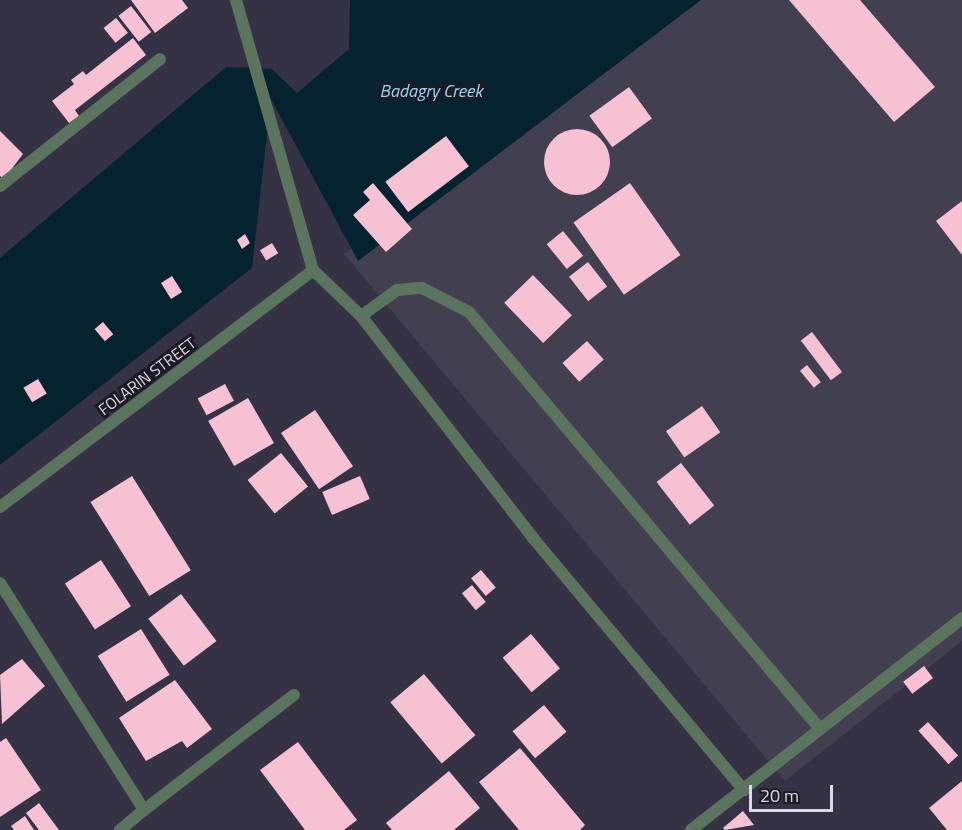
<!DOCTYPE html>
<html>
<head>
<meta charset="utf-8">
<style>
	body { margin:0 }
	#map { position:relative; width:962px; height:830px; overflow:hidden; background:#343244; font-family:"Titillium Web",sans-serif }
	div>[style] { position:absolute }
	.industrial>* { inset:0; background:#423f51 }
	.water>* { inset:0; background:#05232f }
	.building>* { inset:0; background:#f6c2d3; transform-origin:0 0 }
	.round { border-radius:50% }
	.service>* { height:12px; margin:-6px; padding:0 6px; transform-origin:6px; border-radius:6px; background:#5b745d }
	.minor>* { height:12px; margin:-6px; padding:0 6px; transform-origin:6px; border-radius:6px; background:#5b745d }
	span { translate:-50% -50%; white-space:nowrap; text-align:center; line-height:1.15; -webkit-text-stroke:6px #1c1b23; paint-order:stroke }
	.street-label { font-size:16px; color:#dad9e4 }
	.water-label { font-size:18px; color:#95d7f7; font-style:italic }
	.scale { position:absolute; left:749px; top:785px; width:84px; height:27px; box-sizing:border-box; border:3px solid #dad9e4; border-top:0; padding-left:8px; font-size:18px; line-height:21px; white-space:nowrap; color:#dad9e4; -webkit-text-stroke:4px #1c1b23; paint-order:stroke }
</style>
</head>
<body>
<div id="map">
	<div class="industrial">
		<div style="clip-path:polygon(683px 0,962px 0,962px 641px,785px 781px,344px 254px)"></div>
	</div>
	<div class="water">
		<div style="clip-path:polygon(350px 0,701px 0,358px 261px,271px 99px,252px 268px,0 465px,0 258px,226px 67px,272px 69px,297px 93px,349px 49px)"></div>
	</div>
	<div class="building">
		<div style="clip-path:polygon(131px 0,182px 0,188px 8px,155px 33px)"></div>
		<div style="clip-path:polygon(789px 0,860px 0,935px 87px,894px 122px)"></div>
		<div style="left:131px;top:6px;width:33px;height:16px;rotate:52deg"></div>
		<div style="left:116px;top:18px;width:19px;height:16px;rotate:51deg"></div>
		<div style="clip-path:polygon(133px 38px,146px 55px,75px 110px,79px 116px,69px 123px,52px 101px,74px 84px,71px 80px,83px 71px,86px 75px)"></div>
		<div style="left:629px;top:87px;width:39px;height:49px;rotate:54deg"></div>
		<div class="round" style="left:544px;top:129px;width:66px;height:66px"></div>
		<div style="clip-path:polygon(0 131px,23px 154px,4px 179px,0 176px)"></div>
		<div style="left:446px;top:136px;width:38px;height:76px;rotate:53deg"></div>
		<div style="clip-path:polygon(373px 183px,412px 229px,386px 252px,353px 215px,370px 200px,363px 192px)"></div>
		<div style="left:630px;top:183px;width:88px;height:69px;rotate:55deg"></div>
		<div style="clip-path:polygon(962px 201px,962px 255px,936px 221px)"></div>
		<div style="left:563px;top:231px;width:32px;height:21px;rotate:51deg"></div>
		<div style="clip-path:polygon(245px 234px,250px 243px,242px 249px,237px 240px)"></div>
		<div style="left:272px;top:243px;width:12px;height:14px;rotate:59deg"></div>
		<div style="left:588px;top:262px;width:31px;height:24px;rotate:52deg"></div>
		<div style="left:533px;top:275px;width:56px;height:40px;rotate:46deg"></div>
		<div style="left:172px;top:276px;width:19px;height:13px;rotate:58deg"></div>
		<div style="left:103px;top:322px;width:16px;height:11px;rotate:50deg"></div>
		<div style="left:812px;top:332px;width:50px;height:14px;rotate:53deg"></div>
		<div style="left:587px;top:341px;width:25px;height:33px;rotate:48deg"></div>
		<div style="left:807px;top:365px;width:22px;height:9px;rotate:51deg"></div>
		<div style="left:38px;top:379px;width:17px;height:17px;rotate:59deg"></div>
		<div style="left:225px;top:384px;width:19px;height:31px;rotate:62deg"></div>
		<div style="left:248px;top:398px;width:52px;height:46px;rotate:60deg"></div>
		<div style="left:702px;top:406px;width:32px;height:44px;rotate:55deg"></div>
		<div style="left:315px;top:410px;width:68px;height:41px;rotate:56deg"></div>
		<div style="left:281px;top:453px;width:43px;height:43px;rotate:51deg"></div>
		<div style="left:681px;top:463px;width:54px;height:31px;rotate:52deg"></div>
		<div style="left:132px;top:476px;width:111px;height:49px;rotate:58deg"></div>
		<div style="left:360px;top:476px;width:25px;height:41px;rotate:67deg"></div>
		<div style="left:101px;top:560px;width:55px;height:43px;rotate:57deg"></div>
		<div style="left:481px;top:570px;width:23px;height:13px;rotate:50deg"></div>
		<div style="left:472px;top:585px;width:22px;height:13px;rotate:51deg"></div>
		<div style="left:181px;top:594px;width:59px;height:41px;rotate:53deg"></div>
		<div style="left:141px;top:629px;width:54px;height:51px;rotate:58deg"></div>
		<div style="left:531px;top:634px;width:45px;height:37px;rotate:50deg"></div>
		<div style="clip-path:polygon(22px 659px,45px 686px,2px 724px,0 675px)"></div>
		<div style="left:924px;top:666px;width:15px;height:26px;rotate:53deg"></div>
		<div style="left:424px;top:674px;width:80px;height:44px;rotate:50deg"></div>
		<div style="clip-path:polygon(175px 680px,212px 729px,187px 748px,182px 741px,146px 761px,119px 718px)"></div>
		<div style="left:544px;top:705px;width:35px;height:41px;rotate:50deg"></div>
		<div style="left:928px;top:722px;width:45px;height:13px;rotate:48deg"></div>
		<div style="clip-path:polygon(6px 738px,41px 790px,0 817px,0 742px)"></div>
		<div style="clip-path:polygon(298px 742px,357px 820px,344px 830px,305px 830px,260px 770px)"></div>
		<div style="clip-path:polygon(520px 748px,585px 825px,580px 830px,519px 830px,479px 782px)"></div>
		<div style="clip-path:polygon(449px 771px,480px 808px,454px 830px,392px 830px,386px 823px)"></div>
		<div style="clip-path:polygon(962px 781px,962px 830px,947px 830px,929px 808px)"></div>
		<div style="clip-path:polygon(39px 803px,59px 830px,39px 830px,26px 813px)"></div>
		<div style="clip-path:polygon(743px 811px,754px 825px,725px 830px,723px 828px)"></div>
		<div style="clip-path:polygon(25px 816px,34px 830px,14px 830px,11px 826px)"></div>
	</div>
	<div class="service">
		<div style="left:236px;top:0;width:281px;rotate:74.1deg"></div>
		<div style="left:361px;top:316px;width:44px;rotate:-35.8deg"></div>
		<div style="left:397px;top:290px;width:25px;rotate:-5deg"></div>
		<div style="left:422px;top:288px;width:53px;rotate:27.1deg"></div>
		<div style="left:469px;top:312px;width:545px;rotate:49.91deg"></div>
	</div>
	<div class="minor">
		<div style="left:0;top:186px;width:204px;rotate:-38.4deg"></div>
		<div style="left:0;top:507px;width:393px;rotate:-37.1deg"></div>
		<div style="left:313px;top:270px;width:66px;rotate:43.8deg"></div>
		<div style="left:361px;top:316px;width:281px;rotate:52.2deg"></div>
		<div style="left:533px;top:538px;width:329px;rotate:50.1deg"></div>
		<div style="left:0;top:583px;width:269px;rotate:57.6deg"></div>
		<div style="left:144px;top:810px;width:189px;rotate:-37.5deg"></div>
		<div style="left:120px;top:830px;width:31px;rotate:-40deg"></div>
		<div style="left:691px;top:830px;width:344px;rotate:-38deg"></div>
	</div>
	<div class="street-label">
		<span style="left:147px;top:376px;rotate:-37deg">FOLARIN STREET</span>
	</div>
	<div class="water-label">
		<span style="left:431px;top:91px">Badagry Creek</span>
	</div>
	<div class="scale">20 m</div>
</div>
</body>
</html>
